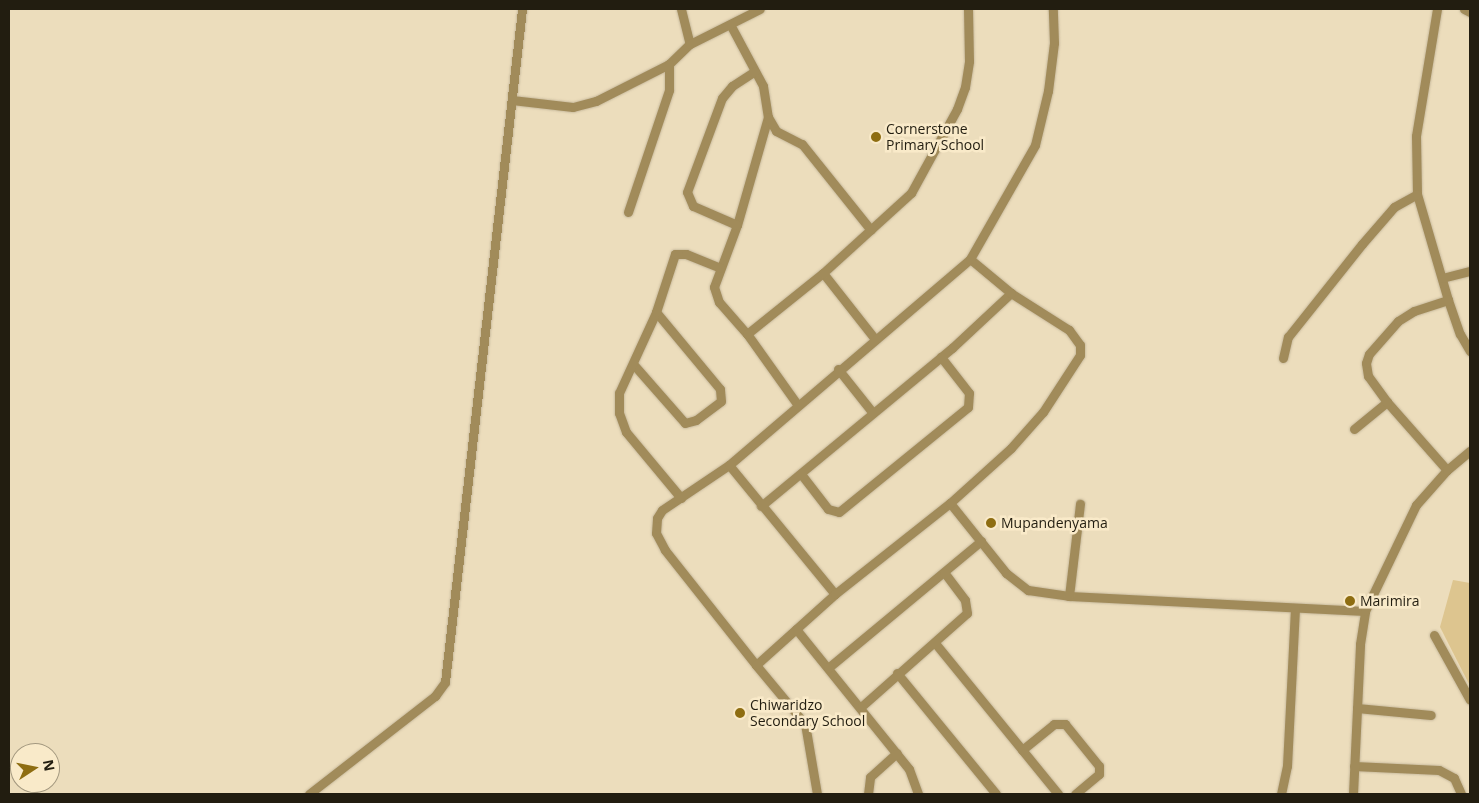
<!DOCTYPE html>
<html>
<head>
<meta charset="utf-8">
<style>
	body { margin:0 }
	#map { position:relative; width:1479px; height:803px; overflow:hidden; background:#ecddbc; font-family:"Open Sans",sans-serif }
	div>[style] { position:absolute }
	.green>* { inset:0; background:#ddc58f }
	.roads { filter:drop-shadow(0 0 1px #c8ba9d) drop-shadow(0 0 1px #c8ba9d) }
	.minor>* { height:9px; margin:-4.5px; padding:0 4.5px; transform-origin:4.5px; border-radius:4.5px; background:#a18b5a }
	.dots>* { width:14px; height:14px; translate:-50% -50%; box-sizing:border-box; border:2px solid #f9eac9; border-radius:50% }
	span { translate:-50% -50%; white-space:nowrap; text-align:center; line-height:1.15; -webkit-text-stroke:5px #f9eac9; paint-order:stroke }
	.poi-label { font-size:14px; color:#221d10 }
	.left { translate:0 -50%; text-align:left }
	.frame { position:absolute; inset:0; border:10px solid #221d10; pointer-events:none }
	.north { position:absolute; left:10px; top:743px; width:50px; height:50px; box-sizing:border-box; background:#f9eac9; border:1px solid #a3987f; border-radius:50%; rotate:79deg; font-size:14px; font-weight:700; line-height:20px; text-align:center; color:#221d10 }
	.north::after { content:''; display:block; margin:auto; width:18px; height:22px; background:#8e6d11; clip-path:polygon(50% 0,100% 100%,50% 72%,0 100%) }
</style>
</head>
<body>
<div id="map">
	<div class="green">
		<div style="clip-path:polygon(1453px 580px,1470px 583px,1470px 686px,1440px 627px)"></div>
	</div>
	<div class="roads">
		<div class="minor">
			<div style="left:681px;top:9px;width:36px;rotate:76deg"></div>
			<div style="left:1437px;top:9px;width:129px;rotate:99.4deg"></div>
			<div style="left:1416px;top:136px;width:58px;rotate:89deg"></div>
			<div style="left:1417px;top:194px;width:110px;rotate:73.7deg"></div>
			<div style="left:1448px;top:300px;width:36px;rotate:71deg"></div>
			<div style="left:1460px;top:334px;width:20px;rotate:60deg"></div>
			<div style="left:1464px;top:9px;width:7px;rotate:27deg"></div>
			<div style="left:731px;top:26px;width:68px;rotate:61.9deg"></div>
			<div style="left:763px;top:86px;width:31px;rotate:81deg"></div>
			<div style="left:768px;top:117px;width:112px;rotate:106deg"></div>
			<div style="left:737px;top:225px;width:66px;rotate:110.4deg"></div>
			<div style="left:714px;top:287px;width:16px;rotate:72deg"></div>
			<div style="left:719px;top:302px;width:43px;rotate:48.8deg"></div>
			<div style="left:512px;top:100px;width:61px;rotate:6.5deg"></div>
			<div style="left:573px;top:107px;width:24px;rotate:-15deg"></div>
			<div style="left:596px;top:101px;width:82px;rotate:-26.9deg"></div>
			<div style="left:669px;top:64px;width:29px;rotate:-44deg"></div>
			<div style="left:690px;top:44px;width:78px;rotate:-26.6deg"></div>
			<div style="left:768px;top:117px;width:16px;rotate:60deg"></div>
			<div style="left:776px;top:131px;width:29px;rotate:27deg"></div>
			<div style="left:802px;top:144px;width:110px;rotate:51.3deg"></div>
			<div style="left:628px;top:212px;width:129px;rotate:-71.4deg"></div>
			<div style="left:669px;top:90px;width:26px;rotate:-90deg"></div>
			<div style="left:737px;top:225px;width:48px;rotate:-156.6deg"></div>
			<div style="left:693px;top:206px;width:15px;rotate:-113deg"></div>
			<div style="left:687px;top:192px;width:100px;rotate:-69.6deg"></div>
			<div style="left:722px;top:98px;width:16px;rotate:-50deg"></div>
			<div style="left:732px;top:86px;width:27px;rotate:-33deg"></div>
			<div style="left:823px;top:273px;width:84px;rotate:51.8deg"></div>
			<div style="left:1442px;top:278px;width:29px;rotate:-14deg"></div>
			<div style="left:1283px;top:358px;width:22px;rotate:-77deg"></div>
			<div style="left:1288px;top:337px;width:119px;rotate:-51.5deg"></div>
			<div style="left:1362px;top:244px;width:49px;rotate:-49.1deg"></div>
			<div style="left:1394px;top:207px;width:26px;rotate:-29deg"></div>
			<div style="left:634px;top:365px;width:77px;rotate:48.7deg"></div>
			<div style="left:685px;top:423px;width:11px;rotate:-15deg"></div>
			<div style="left:696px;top:420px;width:31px;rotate:-37deg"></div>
			<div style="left:721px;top:401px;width:12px;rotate:-95deg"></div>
			<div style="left:720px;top:389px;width:100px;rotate:-129.7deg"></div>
			<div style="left:838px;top:369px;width:56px;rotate:51.5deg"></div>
			<div style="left:797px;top:404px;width:86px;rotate:-125.5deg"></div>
			<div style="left:747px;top:334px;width:97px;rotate:-38.8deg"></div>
			<div style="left:823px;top:273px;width:119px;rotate:-42.3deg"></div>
			<div style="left:911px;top:193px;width:96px;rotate:-61.3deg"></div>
			<div style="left:957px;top:109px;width:23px;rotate:-70deg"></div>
			<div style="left:965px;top:87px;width:26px;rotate:-81deg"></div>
			<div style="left:969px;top:61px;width:52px;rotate:-91.1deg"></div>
			<div style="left:1354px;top:429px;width:43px;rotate:-39.3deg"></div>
			<div style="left:729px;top:465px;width:167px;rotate:50.6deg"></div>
			<div style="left:1447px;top:470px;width:91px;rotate:-131.4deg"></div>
			<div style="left:1387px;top:402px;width:32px;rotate:-126deg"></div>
			<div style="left:1368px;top:376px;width:13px;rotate:-99deg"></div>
			<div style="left:1366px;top:363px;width:9px;rotate:-72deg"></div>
			<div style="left:1369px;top:354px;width:44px;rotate:-48.7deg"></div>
			<div style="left:1398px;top:321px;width:19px;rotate:-32deg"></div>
			<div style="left:1414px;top:311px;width:36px;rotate:-18deg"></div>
			<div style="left:801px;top:474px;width:44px;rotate:52.4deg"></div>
			<div style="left:828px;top:509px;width:11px;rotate:15deg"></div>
			<div style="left:839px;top:512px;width:166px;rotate:-39.1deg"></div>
			<div style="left:968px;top:407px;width:14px;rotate:-86deg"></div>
			<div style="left:969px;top:393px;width:46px;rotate:-127.9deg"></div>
			<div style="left:681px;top:498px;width:86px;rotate:-129.8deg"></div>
			<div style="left:626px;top:432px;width:20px;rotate:-110deg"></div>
			<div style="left:619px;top:413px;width:20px;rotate:-90deg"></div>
			<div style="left:619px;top:393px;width:89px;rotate:-65.4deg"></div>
			<div style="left:656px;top:312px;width:61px;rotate:-71.9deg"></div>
			<div style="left:675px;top:254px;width:11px"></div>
			<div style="left:686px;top:254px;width:37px;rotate:22deg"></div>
			<div style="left:950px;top:503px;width:90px;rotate:51.3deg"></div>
			<div style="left:1006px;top:573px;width:28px;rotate:38deg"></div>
			<div style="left:1028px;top:590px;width:41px;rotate:8.3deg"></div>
			<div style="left:1069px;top:596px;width:296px;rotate:2.9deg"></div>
			<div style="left:761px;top:506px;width:248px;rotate:-39.6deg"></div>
			<div style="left:952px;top:348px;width:81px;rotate:-43deg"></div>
			<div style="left:1069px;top:596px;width:93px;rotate:-83.2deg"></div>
			<div style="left:796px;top:629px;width:180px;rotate:51.1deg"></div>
			<div style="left:909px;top:769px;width:27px;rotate:70deg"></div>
			<div style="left:1434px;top:635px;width:74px;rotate:61deg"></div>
			<div style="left:935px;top:643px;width:195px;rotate:50.8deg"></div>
			<div style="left:756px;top:665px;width:147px;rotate:-128.4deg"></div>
			<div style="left:665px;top:550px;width:19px;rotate:-118deg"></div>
			<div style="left:656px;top:533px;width:15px;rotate:-86deg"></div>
			<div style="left:657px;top:518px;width:9px;rotate:-58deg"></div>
			<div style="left:662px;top:510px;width:81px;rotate:-33.9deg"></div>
			<div style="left:729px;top:465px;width:317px;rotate:-40.5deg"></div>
			<div style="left:828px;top:668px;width:199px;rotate:-39.7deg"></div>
			<div style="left:897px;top:673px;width:156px;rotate:50.7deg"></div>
			<div style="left:862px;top:706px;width:140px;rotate:-41.5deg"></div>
			<div style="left:967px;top:613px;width:13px;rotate:-99deg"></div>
			<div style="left:965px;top:600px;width:34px;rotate:-127deg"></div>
			<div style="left:1357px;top:708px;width:74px;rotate:5.4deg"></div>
			<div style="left:1022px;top:750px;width:41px;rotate:-39.1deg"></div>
			<div style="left:1054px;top:724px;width:11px"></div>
			<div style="left:1065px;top:724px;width:54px;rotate:51deg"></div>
			<div style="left:1099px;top:766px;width:8px;rotate:90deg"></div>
			<div style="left:1099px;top:774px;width:31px;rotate:140deg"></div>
			<div style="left:1354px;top:766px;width:85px;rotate:2.7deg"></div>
			<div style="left:1439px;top:770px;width:17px;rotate:28deg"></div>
			<div style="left:1454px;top:778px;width:17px;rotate:66deg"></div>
			<div style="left:309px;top:794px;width:160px;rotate:-37.9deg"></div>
			<div style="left:435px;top:696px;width:17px;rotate:-54deg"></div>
			<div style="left:445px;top:682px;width:677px;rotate:-83.47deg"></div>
			<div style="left:817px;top:794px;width:71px;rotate:-99.7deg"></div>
			<div style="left:805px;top:724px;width:77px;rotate:-129.7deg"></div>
			<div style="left:756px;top:665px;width:106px;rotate:-41.9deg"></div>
			<div style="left:835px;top:594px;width:147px;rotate:-38.4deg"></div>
			<div style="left:950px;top:503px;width:82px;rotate:-42deg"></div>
			<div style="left:1011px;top:448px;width:48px;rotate:-48.4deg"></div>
			<div style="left:1043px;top:412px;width:68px;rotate:-57deg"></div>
			<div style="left:1080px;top:355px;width:10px;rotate:-90deg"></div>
			<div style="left:1080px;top:345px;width:19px;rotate:-126deg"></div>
			<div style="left:1069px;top:330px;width:69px;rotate:-147.5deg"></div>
			<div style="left:1011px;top:293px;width:53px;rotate:-140.3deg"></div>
			<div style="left:970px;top:259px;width:131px;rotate:-60.3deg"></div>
			<div style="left:1035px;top:145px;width:56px;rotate:-76.5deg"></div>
			<div style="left:1048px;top:91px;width:48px;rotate:-82.9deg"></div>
			<div style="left:1054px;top:43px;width:34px;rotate:-92deg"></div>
			<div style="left:868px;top:794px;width:17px;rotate:-83deg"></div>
			<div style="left:870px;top:777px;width:36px;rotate:-42deg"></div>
			<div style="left:1281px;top:794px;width:29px;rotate:-78deg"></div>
			<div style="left:1287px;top:766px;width:157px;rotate:-87.1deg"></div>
			<div style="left:1353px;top:794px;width:150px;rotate:-87.3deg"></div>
			<div style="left:1360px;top:644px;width:33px;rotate:-81deg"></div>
			<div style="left:1365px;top:611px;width:118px;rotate:-64.3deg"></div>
			<div style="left:1416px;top:505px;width:47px;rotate:-48.5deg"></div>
			<div style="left:1447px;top:470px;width:30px;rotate:-40deg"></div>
		</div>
	</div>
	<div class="dots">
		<div style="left:876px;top:137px;background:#8e6d11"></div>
		<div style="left:991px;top:523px;background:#8e6d11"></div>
		<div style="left:1350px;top:601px;background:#8e6d11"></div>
		<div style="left:740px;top:713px;background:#8e6d11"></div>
	</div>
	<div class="poi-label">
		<span class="left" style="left:886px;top:137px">Cornerstone<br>Primary School</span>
		<span class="left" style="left:1001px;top:523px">Mupandenyama</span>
		<span class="left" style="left:1360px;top:601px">Marimira</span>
		<span class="left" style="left:750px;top:713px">Chiwaridzo<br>Secondary School</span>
	</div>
	<div class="frame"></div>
	<div class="north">N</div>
</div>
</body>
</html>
